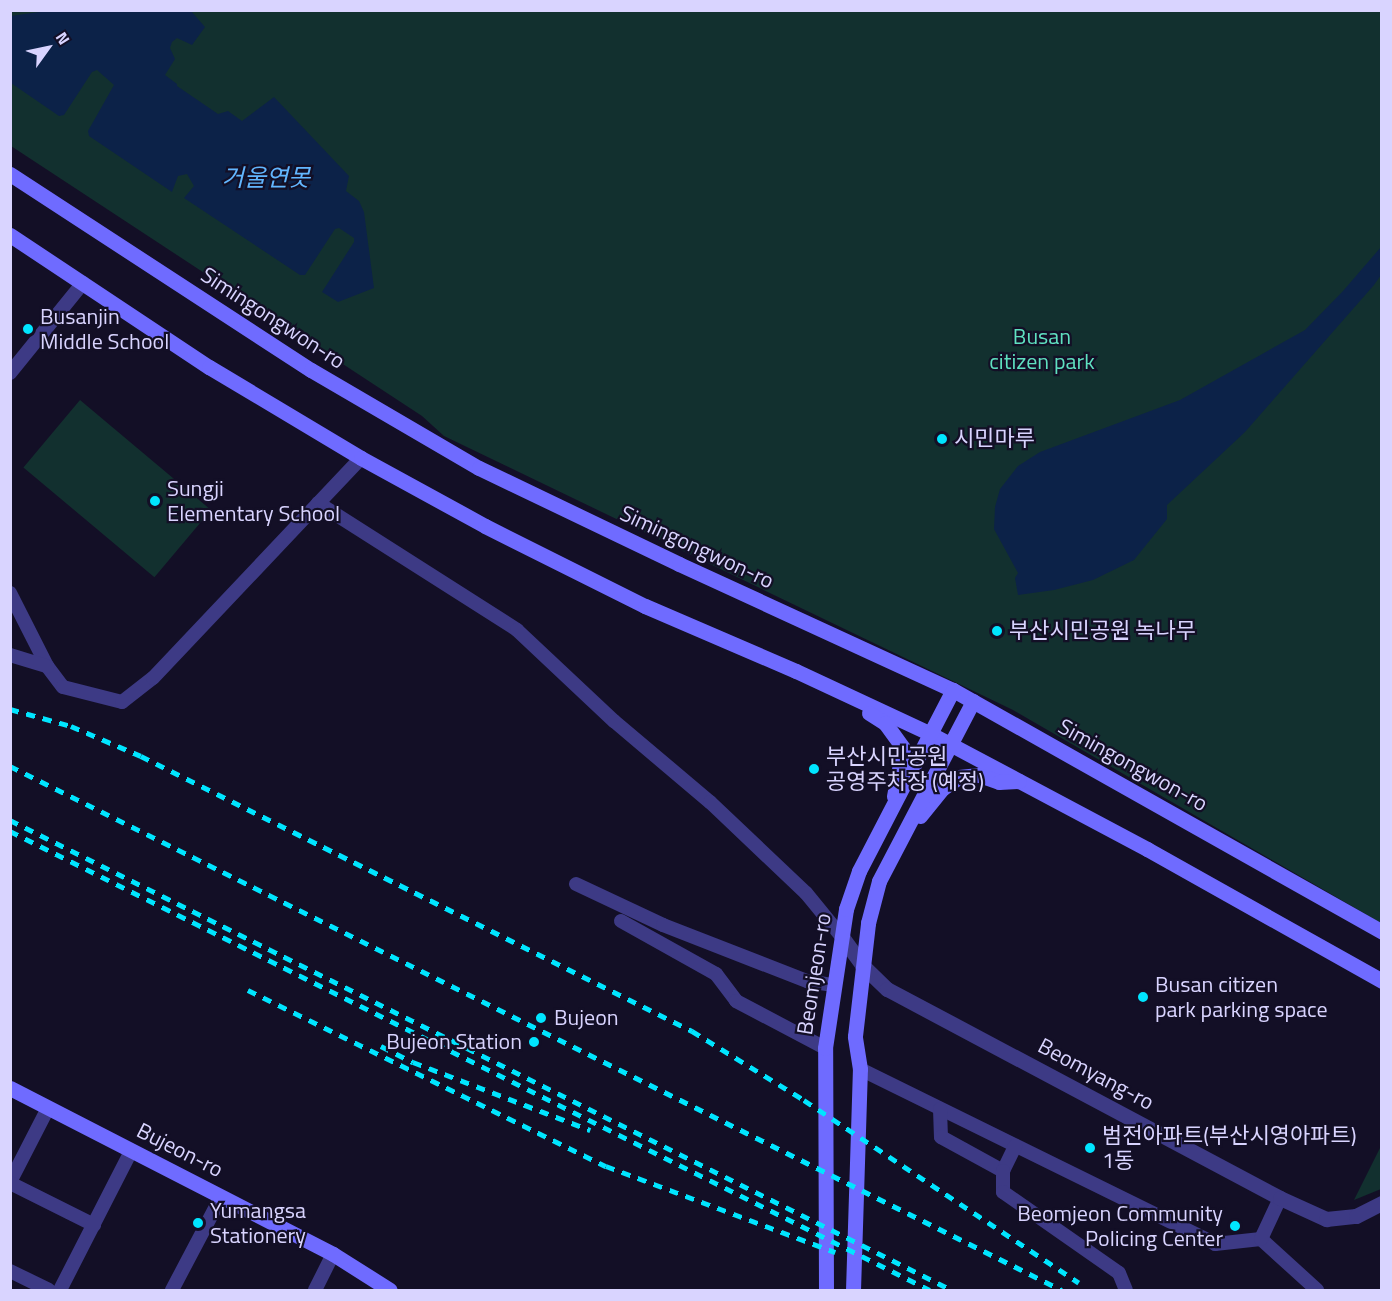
<!DOCTYPE html>
<html>
<head>
<meta charset="utf-8">
<style>
	body { margin:0 }
	#map { position:relative; width:1392px; height:1301px; overflow:hidden; background:#130f26; font-family:"Titillium Web","Noto Sans KR",sans-serif }
	div>[style] { position:absolute }
	.green>* { inset:0; background:#12302f; transform-origin:0 0 }
	.water>* { inset:0; background:#0c2248 }
	.minor>* { height:14px; margin:-7px; padding:0 7px; transform-origin:7px; border-radius:7px; background:#3d3a85 }
	.tertiary>* { height:15px; margin:-7.5px; padding:0 7.5px; transform-origin:7.5px; border-radius:7.5px; background:#3d3a85 }
	.secondary>* { height:15px; margin:-7.5px; padding:0 7.5px; transform-origin:7.5px; border-radius:7.5px; background:#6f6bff }
	.rail>* { height:4.5px; margin-top:-2.25px; transform-origin:0; background:repeating-linear-gradient(90deg,#00e5ff 0 9px,transparent 0 17px) }
	.dots>* { width:16px; height:16px; translate:-50% -50%; box-sizing:border-box; border:3px solid #130f26; border-radius:50% }
	span { translate:-50% -50%; white-space:nowrap; text-align:center; line-height:1.15; -webkit-text-stroke:4.5px #130f26; paint-order:stroke }
	.poi-label { font-size:22px; color:#d9d4ff }
	.left { translate:0 -50%; text-align:left }
	.right { translate:-100% -50%; text-align:right }
	.street-label { font-size:22px; color:#d9d4ff }
	.park-label { font-size:22px; color:#5fe0c0 }
	.water-label { font-size:24px; color:#62b6ff; font-style:italic }
	.frame { position:absolute; inset:0; border:12px solid #d9d4ff; pointer-events:none }
	.north { position:absolute; left:18px; top:18px; width:60px; height:60px; -webkit-text-stroke:4px #130f26; paint-order:stroke; rotate:57deg; font-size:16px; font-weight:700; line-height:24px; text-align:center; color:#d9d4ff }
	.north::after { content:''; display:block; margin:auto; width:21px; height:27px; background:#d9d4ff; clip-path:polygon(50% 0,100% 100%,50% 72%,0 100%) }
</style>
</head>
<body>
<div id="map">
	<div class="green">
		<div style="clip-path:polygon(11px 11px,1381px 11px,1381px 923px,1013px 710px,444px 436px,422px 416px,11px 146px)"></div>
		<div style="left:80px;top:400px;width:171px;height:88px;rotate:40deg"></div>
		<div style="clip-path:polygon(1381px 1146px,1381px 1189px,1354px 1200px)"></div>
	</div>
	<div class="water">
		<div style="clip-path:polygon(46px 11px,191px 11px,205px 27px,192px 45px,177px 38px,172px 42px,170px 48px,175px 59px,165px 75px,177px 84px,177px 86px,218px 114px,228px 111px,242px 121px,274px 97px,349px 176px,346px 191px,359px 201px,364px 212px,374px 288px,338px 302px,322px 292px,354px 242px,354px 238px,339px 228px,335px 229px,305px 275px,300px 275px,184px 198px,194px 186px,187px 174px,178px 176px,172px 192px,89px 136px,88px 131px,114px 85px,97px 70px,92px 72px,64px 115px,59px 116px,11px 83px,11px 16px)"></div>
		<div style="clip-path:polygon(1381px 247px,1381px 275px,1374px 285px,1245px 432px,1167px 505px,1167px 519px,1134px 560px,1093px 580px,1054px 590px,1018px 595px,1015px 578px,1018px 573px,994px 529px,995px 507px,1000px 489px,1018px 466px,1040px 452px,1180px 400px,1305px 330px,1343px 291px)"></div>
	</div>
	<div class="minor">
		<div style="left:10px;top:373px;width:116px;rotate:-51deg"></div>
		<div style="left:318px;top:503px;width:236px;rotate:32.5deg"></div>
		<div style="left:517px;top:630px;width:133px;rotate:43.2deg"></div>
		<div style="left:614px;top:721px;width:126px;rotate:40.2deg"></div>
		<div style="left:710px;top:802px;width:132px;rotate:43.5deg"></div>
		<div style="left:806px;top:893px;width:57px;rotate:50.7deg"></div>
		<div style="left:10px;top:593px;width:82px;rotate:63.1deg"></div>
		<div style="left:47px;top:666px;width:26px;rotate:53deg"></div>
		<div style="left:63px;top:687px;width:61px;rotate:14.3deg"></div>
		<div style="left:122px;top:702px;width:39px;rotate:-38deg"></div>
		<div style="left:153px;top:678px;width:303px;rotate:-46.6deg"></div>
		<div style="left:10px;top:655px;width:39px;rotate:17deg"></div>
		<div style="left:576px;top:884px;width:96px;rotate:25.2deg"></div>
		<div style="left:663px;top:925px;width:155px;rotate:21.3deg"></div>
		<div style="left:807px;top:981px;width:25px;rotate:9deg"></div>
		<div style="left:621px;top:921px;width:109px;rotate:29.2deg"></div>
		<div style="left:716px;top:974px;width:34px;rotate:53deg"></div>
		<div style="left:736px;top:1001px;width:101px;rotate:27.8deg"></div>
		<div style="left:860px;top:1069px;width:396px;rotate:26.2deg"></div>
		<div style="left:1215px;top:1244px;width:46px;rotate:-6.2deg"></div>
		<div style="left:1261px;top:1239px;width:76px;rotate:42.3deg"></div>
		<div style="left:940px;top:1109px;width:28px;rotate:88deg"></div>
		<div style="left:941px;top:1137px;width:71px;rotate:28.7deg"></div>
		<div style="left:1003px;top:1171px;width:28px;rotate:-64deg"></div>
		<div style="left:1003px;top:1171px;width:21px;rotate:90deg"></div>
		<div style="left:1003px;top:1192px;width:141px;rotate:34.9deg"></div>
		<div style="left:1119px;top:1273px;width:18px;rotate:68deg"></div>
		<div style="left:10px;top:1182px;width:83px;rotate:-62.8deg"></div>
		<div style="left:10px;top:1183px;width:94px;rotate:26.6deg"></div>
		<div style="left:1261px;top:1239px;width:45px;rotate:-65.1deg"></div>
		<div style="left:10px;top:1271px;width:43px;rotate:26deg"></div>
		<div style="left:60px;top:1290px;width:156px;rotate:-62.9deg"></div>
		<div style="left:172px;top:1290px;width:105px;rotate:-62.2deg"></div>
		<div style="left:315px;top:1290px;width:40px;rotate:-63.4deg"></div>
	</div>
	<div class="tertiary">
		<div style="left:842px;top:937px;width:34px;rotate:54deg"></div>
		<div style="left:862px;top:965px;width:35px;rotate:44deg"></div>
		<div style="left:887px;top:989px;width:445px;rotate:28deg"></div>
		<div style="left:1280px;top:1198px;width:51px;rotate:24.5deg"></div>
		<div style="left:1326px;top:1219px;width:30px;rotate:-6deg"></div>
		<div style="left:1356px;top:1216px;width:29px;rotate:-27deg"></div>
	</div>
	<div class="secondary">
		<div style="left:10px;top:174px;width:359px;rotate:33.1deg"></div>
		<div style="left:311px;top:370px;width:194px;rotate:30.3deg"></div>
		<div style="left:479px;top:468px;width:222px;rotate:25.6deg"></div>
		<div style="left:679px;top:564px;width:302px;rotate:24.7deg"></div>
		<div style="left:953px;top:690px;width:493px;rotate:29.4deg"></div>
		<div style="left:10px;top:235px;width:239px;rotate:33.6deg"></div>
		<div style="left:209px;top:367px;width:177px;rotate:30.9deg"></div>
		<div style="left:361px;top:458px;width:141px;rotate:28.7deg"></div>
		<div style="left:485px;top:526px;width:179px;rotate:26.6deg"></div>
		<div style="left:645px;top:606px;width:164px;rotate:23.3deg"></div>
		<div style="left:796px;top:671px;width:149px;rotate:25deg"></div>
		<div style="left:931px;top:734px;width:245px;rotate:28deg"></div>
		<div style="left:1147px;top:849px;width:270px;rotate:29.3deg"></div>
		<div style="left:869px;top:713px;width:19px;rotate:32deg"></div>
		<div style="left:885px;top:723px;width:31px;rotate:54deg"></div>
		<div style="left:903px;top:748px;width:49px;rotate:100.6deg"></div>
		<div style="left:920px;top:816px;width:36px;rotate:-51deg"></div>
		<div style="left:943px;top:788px;width:19px;rotate:-35deg"></div>
		<div style="left:959px;top:777px;width:20px;rotate:-6deg"></div>
		<div style="left:979px;top:775px;width:21px;rotate:19deg"></div>
		<div style="left:999px;top:782px;width:20px;rotate:-3deg"></div>
		<div style="left:10px;top:1088px;width:363px;rotate:27.2deg"></div>
		<div style="left:333px;top:1254px;width:67px;rotate:32.3deg"></div>
		<div style="left:826px;top:1290px;width:242px;rotate:-90.2deg"></div>
		<div style="left:825px;top:1048px;width:141px;rotate:-81.4deg"></div>
		<div style="left:846px;top:909px;width:40px;rotate:-71.1deg"></div>
		<div style="left:859px;top:871px;width:204px;rotate:-62.6deg"></div>
		<div style="left:853px;top:1290px;width:221px;rotate:-88.2deg"></div>
		<div style="left:860px;top:1069px;width:33px;rotate:-99deg"></div>
		<div style="left:855px;top:1036px;width:114px;rotate:-83.4deg"></div>
		<div style="left:868px;top:923px;width:43px;rotate:-75.3deg"></div>
		<div style="left:879px;top:881px;width:203px;rotate:-62.4deg"></div>
	</div>
	<div class="rail">
		<div style="left:10px;top:709px;width:63px;rotate:15.6deg"></div>
		<div style="left:71px;top:726px;width:76px;rotate:23.2deg"></div>
		<div style="left:141px;top:756px;width:616px;rotate:26.52deg"></div>
		<div style="left:692px;top:1031px;width:132px;rotate:31.6deg"></div>
		<div style="left:804px;top:1100px;width:330px;rotate:33.6deg"></div>
		<div style="left:10px;top:766px;width:1175px;rotate:26.48deg"></div>
		<div style="left:10px;top:820px;width:1053px;rotate:26.52deg"></div>
		<div style="left:10px;top:831px;width:1028px;rotate:26.52deg"></div>
		<div style="left:248px;top:990px;width:399px;rotate:26.2deg"></div>
		<div style="left:606px;top:1166px;width:245px;rotate:20.6deg"></div>
		<div style="left:381px;top:1046px;width:36px;rotate:27deg"></div>
		<div style="left:413px;top:1062px;width:190px;rotate:21deg"></div>
	</div>
	<div class="dots">
		<div style="left:28px;top:329px;background:#00e5ff"></div>
		<div style="left:942px;top:439px;background:#00e5ff"></div>
		<div style="left:155px;top:501px;background:#00e5ff"></div>
		<div style="left:997px;top:631px;background:#00e5ff"></div>
		<div style="left:814px;top:769px;background:#00e5ff"></div>
		<div style="left:1143px;top:997px;background:#00e5ff"></div>
		<div style="left:541px;top:1018px;background:#00e5ff"></div>
		<div style="left:534px;top:1042px;background:#00e5ff"></div>
		<div style="left:1090px;top:1148px;background:#00e5ff"></div>
		<div style="left:198px;top:1223px;background:#00e5ff"></div>
		<div style="left:1235px;top:1226px;background:#00e5ff"></div>
	</div>
	<div class="poi-label">
		<span class="left" style="left:40px;top:329px">Busanjin<br>Middle School</span>
		<span class="left" style="left:954px;top:439px">시민마루</span>
		<span class="left" style="left:167px;top:501px">Sungji<br>Elementary School</span>
		<span class="left" style="left:1009px;top:631px">부산시민공원 녹나무</span>
		<span class="left" style="left:826px;top:769px">부산시민공원<br>공영주차장 (예정)</span>
		<span class="left" style="left:1155px;top:997px">Busan citizen<br>park parking space</span>
		<span class="left" style="left:554px;top:1018px">Bujeon</span>
		<span class="right" style="left:522px;top:1042px">Bujeon Station</span>
		<span class="left" style="left:1102px;top:1148px">범전아파트(부산시영아파트)<br>1동</span>
		<span class="left" style="left:210px;top:1223px">Yumangsa<br>Stationery</span>
		<span class="right" style="left:1223px;top:1226px">Beomjeon Community<br>Policing Center</span>
	</div>
	<div class="street-label">
		<span style="left:273px;top:318px;rotate:33deg">Simingongwon-ro</span>
		<span style="left:697px;top:547px;rotate:25deg">Simingongwon-ro</span>
		<span style="left:1133px;top:765px;rotate:29deg">Simingongwon-ro</span>
		<span style="left:814px;top:974px;rotate:-81deg">Beomjeon-ro</span>
		<span style="left:1096px;top:1074px;rotate:28deg">Beomyang-ro</span>
		<span style="left:180px;top:1150px;rotate:27deg">Bujeon-ro</span>
	</div>
	<div class="park-label">
		<span style="left:1042px;top:349px">Busan<br>citizen park</span>
	</div>
	<div class="water-label">
		<span style="left:266px;top:178px">거울연못</span>
	</div>
	<div class="frame"></div>
	<div class="north">N</div>
</div>
</body>
</html>
